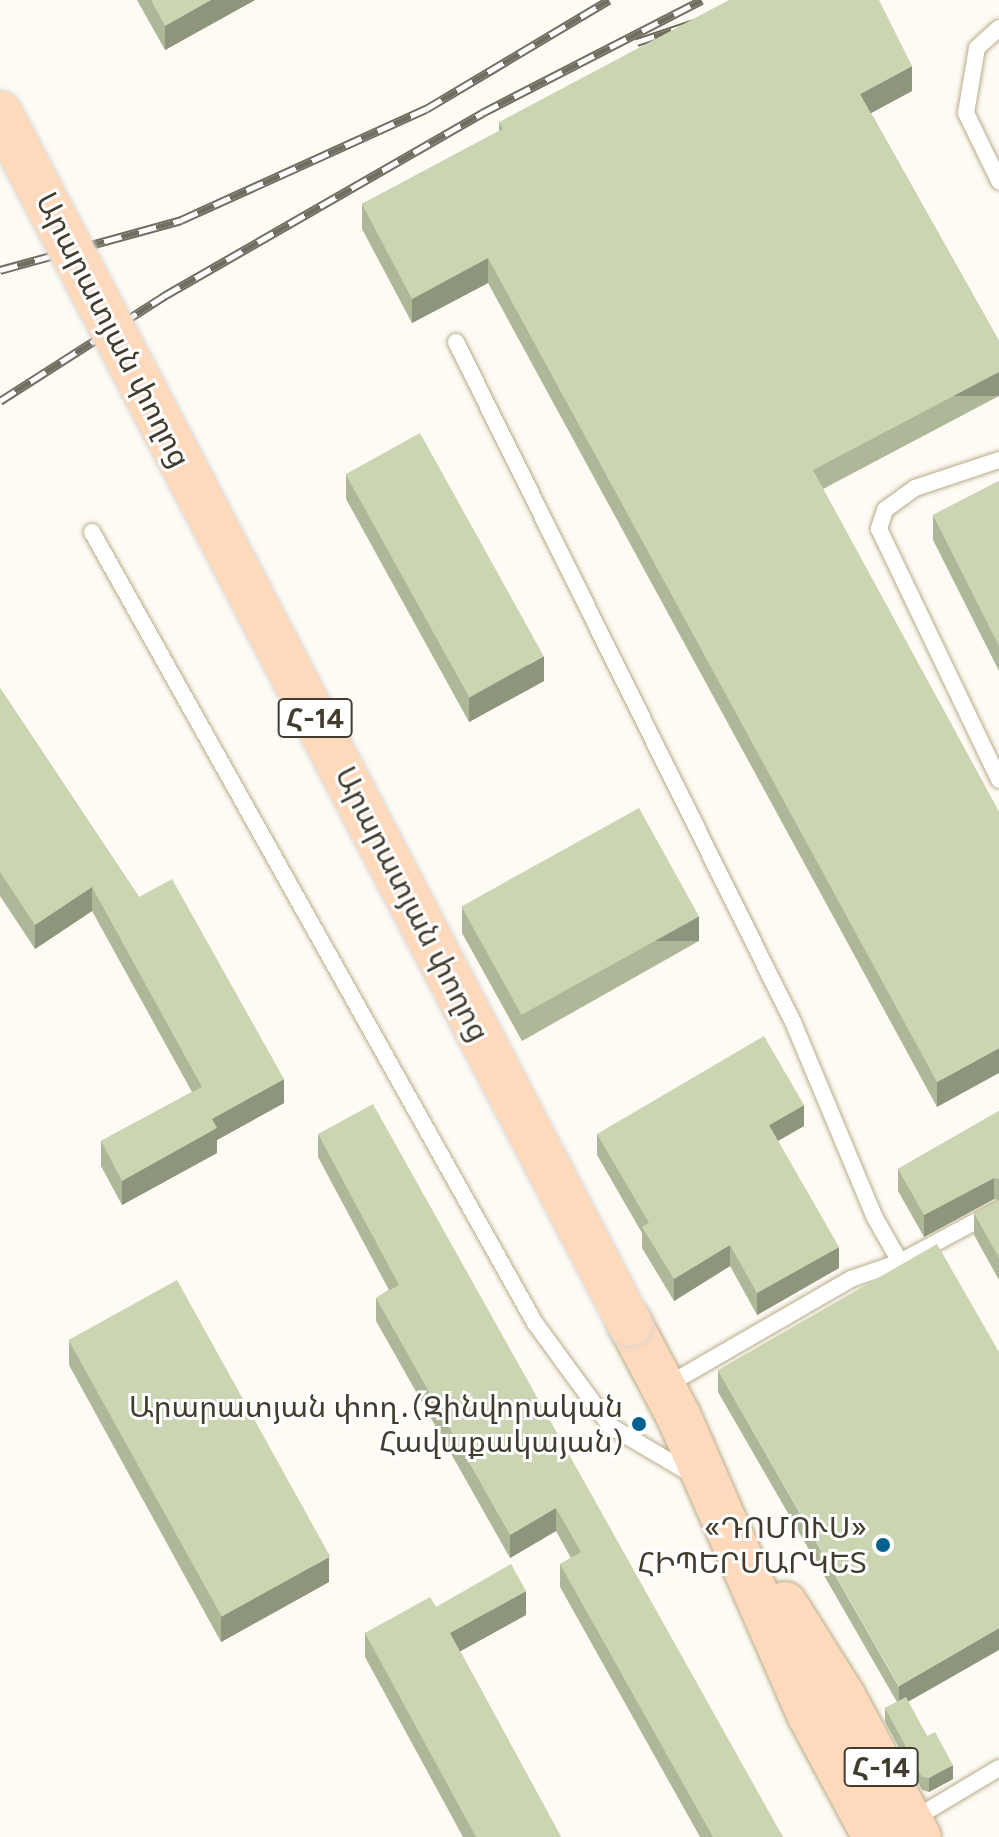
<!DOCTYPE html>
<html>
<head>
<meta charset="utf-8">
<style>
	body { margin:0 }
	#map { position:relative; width:999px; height:1837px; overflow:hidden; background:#fefbf4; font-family:Figtree,"Noto Sans Armenian",sans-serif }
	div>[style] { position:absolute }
	.roads { filter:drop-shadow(0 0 2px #b7ab89) drop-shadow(0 0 2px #b7ab89) }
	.lane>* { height:16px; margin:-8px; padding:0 8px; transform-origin:8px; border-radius:8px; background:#fff }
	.primary>* { height:44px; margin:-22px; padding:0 22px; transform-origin:22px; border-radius:22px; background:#fed9bc }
	.rail>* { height:9px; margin-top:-4.5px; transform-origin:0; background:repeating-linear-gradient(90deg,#fff 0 18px,#726d61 0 36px); box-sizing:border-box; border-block:2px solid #726d61 }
	.bridges { filter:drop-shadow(0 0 2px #d9d8d5) drop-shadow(0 0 2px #d9d8d5) }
	.primary-bridge>* { height:44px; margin:-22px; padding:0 22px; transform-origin:22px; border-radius:22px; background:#fed9bc }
	.wall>* { inset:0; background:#afb799 }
	.shaded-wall>* { inset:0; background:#8e957d; transform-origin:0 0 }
	.building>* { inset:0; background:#cbd5b2; transform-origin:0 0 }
	.dots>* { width:22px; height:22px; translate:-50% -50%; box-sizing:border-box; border:4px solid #fff; border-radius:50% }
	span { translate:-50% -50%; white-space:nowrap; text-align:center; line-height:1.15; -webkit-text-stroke:6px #fff; paint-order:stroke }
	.shield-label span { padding:2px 6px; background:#fff; border:2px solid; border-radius:6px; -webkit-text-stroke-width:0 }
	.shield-label { font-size:28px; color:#413c2e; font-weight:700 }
	.street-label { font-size:30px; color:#413c2e }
	.poi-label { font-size:30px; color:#413c2e }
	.right { translate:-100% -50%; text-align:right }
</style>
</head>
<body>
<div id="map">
	<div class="roads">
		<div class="lane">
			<div style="left:999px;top:28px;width:30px;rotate:138deg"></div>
			<div style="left:977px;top:48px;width:66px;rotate:99.6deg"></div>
			<div style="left:966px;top:113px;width:76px;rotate:64.1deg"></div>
			<div style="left:456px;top:342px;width:759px;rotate:63.64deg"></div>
			<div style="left:793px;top:1022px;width:210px;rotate:67.3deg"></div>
			<div style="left:874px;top:1216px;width:53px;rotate:60.5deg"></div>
			<div style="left:900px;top:1262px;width:52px;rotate:160.9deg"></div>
			<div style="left:851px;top:1279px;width:216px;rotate:150deg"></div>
			<div style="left:999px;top:460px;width:89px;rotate:161.6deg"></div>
			<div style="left:915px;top:488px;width:37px;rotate:144deg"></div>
			<div style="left:885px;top:510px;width:20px;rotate:108deg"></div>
			<div style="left:879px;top:529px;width:278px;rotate:64.4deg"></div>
			<div style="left:92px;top:532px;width:907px;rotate:60.75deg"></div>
			<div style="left:535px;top:1323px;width:127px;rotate:53.9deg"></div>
			<div style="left:610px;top:1426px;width:96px;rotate:30.6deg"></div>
			<div style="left:900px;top:1262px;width:112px;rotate:-28.2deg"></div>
			<div style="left:912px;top:1820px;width:101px;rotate:-30.9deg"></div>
		</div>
		<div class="primary">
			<div style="left:630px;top:1324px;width:105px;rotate:62.2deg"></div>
			<div style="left:679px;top:1417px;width:324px;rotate:66.4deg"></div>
			<div style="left:809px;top:1714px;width:140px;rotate:61.8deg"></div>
			<div style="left:785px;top:1604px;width:109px;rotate:57.8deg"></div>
			<div style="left:843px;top:1696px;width:160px;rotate:61.7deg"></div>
		</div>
	</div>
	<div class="rail">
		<div style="left:637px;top:42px;width:60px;rotate:-18.4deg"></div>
		<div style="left:0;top:270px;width:188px;rotate:-15.4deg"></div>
		<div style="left:181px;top:220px;width:269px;rotate:-24.4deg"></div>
		<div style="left:426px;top:109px;width:213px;rotate:-30.8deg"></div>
		<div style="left:0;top:401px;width:195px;rotate:-32.6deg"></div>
		<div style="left:164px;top:296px;width:367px;rotate:-29.9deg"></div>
		<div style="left:482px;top:113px;width:247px;rotate:-27.2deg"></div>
	</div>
	<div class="bridges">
		<div class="primary-bridge">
			<div style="left:0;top:113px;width:1365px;rotate:62.52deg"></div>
		</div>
	</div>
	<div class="wall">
		<div style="clip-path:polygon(137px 0,255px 0,165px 50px)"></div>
		<div style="clip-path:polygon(912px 91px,871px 113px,999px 341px,999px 396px,823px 489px,999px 812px,937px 1107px,488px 283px,412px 323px,362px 229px,362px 204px,499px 131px,499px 122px)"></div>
		<div style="clip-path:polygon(346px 474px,544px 681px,469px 722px,346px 499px)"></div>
		<div style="clip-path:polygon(999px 481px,999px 671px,933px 540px,933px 515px)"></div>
		<div style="clip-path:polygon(0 688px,139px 897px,284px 1103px,217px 1140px,217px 1153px,122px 1205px,101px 1166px,101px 1141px,192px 1092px,92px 911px,35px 949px,0 896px)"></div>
		<div style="clip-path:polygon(462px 908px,699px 941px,522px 1041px,462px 933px)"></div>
		<div style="clip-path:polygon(999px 1111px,999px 1280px,974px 1235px,974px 1213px,998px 1200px,994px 1199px,924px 1237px,898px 1191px,898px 1169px)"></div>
		<div style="clip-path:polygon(804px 1126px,778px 1141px,839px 1268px,757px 1315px,730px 1266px,674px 1301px,642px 1248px,642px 1233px,597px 1155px,597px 1134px)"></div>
		<div style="clip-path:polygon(318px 1134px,783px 1837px,700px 1837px,560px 1587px,560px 1564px,571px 1558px,556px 1531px,510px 1558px,376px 1321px,376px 1298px,389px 1290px,318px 1157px)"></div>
		<div style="clip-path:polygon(69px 1341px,329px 1582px,221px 1642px,69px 1365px)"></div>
		<div style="clip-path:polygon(718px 1370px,927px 1736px,953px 1779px,929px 1792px,922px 1790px,885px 1722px,885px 1708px,897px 1702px,718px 1392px)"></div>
		<div style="clip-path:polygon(436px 1607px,526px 1615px,460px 1651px,561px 1837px,463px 1837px,365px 1657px,365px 1633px)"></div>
	</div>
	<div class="shaded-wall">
		<div style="clip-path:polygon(211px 0,255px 0,165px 50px,165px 26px)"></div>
		<div style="clip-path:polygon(912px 66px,912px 91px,860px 119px,860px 94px)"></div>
		<div style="clip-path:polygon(488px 258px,488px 283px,412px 323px,412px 299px)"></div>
		<div style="left:999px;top:372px;width:24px;height:210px;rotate:90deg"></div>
		<div style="clip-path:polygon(544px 656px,544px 681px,469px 722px,469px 698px)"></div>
		<div style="clip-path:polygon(92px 887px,92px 911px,35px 949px,35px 925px)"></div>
		<div style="left:699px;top:916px;width:25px;height:203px;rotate:90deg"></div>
		<div style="clip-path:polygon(999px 1048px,999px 1073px,937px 1107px,937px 1082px)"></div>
		<div style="clip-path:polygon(284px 1079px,284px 1103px,217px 1140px,217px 1153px,122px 1205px,122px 1181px,212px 1119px)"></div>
		<div style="clip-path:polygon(804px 1105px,804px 1126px,769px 1146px,769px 1125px)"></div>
		<div style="clip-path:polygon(994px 1178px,994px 1199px,924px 1237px,924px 1215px)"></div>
		<div style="clip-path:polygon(730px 1245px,730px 1266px,674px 1301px,674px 1279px)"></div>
		<div style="clip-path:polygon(839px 1247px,839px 1268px,757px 1315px,757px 1293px)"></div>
		<div style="clip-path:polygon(556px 1508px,556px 1531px,510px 1558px,510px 1535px)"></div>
		<div style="clip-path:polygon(329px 1557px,329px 1582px,221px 1642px,221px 1617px)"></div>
		<div style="clip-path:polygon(526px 1591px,526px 1615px,450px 1657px,450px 1633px)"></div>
		<div style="clip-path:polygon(999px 1628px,999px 1650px,899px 1707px,899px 1686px)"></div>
		<div style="clip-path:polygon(953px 1765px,953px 1779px,929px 1792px,929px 1778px)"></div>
	</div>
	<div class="building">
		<div style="clip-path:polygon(151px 0,211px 0,165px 26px)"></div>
		<div style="clip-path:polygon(729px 0,879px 0,912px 66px,860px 94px,999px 341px,999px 372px,813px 470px,999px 812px,999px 1048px,937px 1082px,488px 258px,412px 299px,362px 204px,503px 129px,499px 122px)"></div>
		<div style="left:420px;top:433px;width:255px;height:85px;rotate:61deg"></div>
		<div style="clip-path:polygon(999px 481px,999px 646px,933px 515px)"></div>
		<div style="clip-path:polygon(0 688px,139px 897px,172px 879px,284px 1079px,212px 1119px,217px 1128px,122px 1181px,101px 1141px,202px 1087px,92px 887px,35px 925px,0 872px)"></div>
		<div style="left:639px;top:808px;width:124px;height:203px;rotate:61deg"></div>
		<div style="clip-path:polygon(764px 1036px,804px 1105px,769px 1125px,839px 1247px,757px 1293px,730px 1245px,674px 1279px,642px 1227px,649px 1223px,597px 1134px)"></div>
		<div style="clip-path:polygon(373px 1104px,783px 1837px,713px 1837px,560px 1564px,581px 1552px,556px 1508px,510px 1535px,376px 1298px,399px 1285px,318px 1134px)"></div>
		<div style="clip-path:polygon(999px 1111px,999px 1179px,994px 1178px,924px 1215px,898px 1169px)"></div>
		<div style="clip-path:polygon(999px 1200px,999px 1258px,974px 1213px)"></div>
		<div style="clip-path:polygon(937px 1244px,999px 1352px,999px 1628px,899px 1686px,718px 1370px)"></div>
		<div style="left:177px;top:1280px;width:316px;height:124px;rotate:61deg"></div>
		<div style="clip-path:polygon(511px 1564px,526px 1591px,450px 1633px,561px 1837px,476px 1837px,365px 1633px,430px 1597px,436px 1607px)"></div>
		<div style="clip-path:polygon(906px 1697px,927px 1736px,935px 1732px,953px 1765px,929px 1778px,922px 1777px,885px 1708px)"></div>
	</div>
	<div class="dots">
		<div style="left:639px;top:1424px;background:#026090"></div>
		<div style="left:883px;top:1545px;background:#026090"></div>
	</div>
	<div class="shield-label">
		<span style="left:315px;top:718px">Հ-14</span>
		<span style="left:881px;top:1767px">Հ-14</span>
	</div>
	<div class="street-label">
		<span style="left:113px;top:330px;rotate:63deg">Արարատյան փողոց</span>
		<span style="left:412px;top:904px;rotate:63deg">Արարատյան փողոց</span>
	</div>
	<div class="poi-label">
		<span class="right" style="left:623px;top:1424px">Արարատյան փող․(Զինվորական<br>Հավաքակայան)</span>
		<span class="right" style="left:867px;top:1545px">«ԴՈՄՈՒՍ»<br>ՀԻՊԵՐՄԱՐԿԵՏ</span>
	</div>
</div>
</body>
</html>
